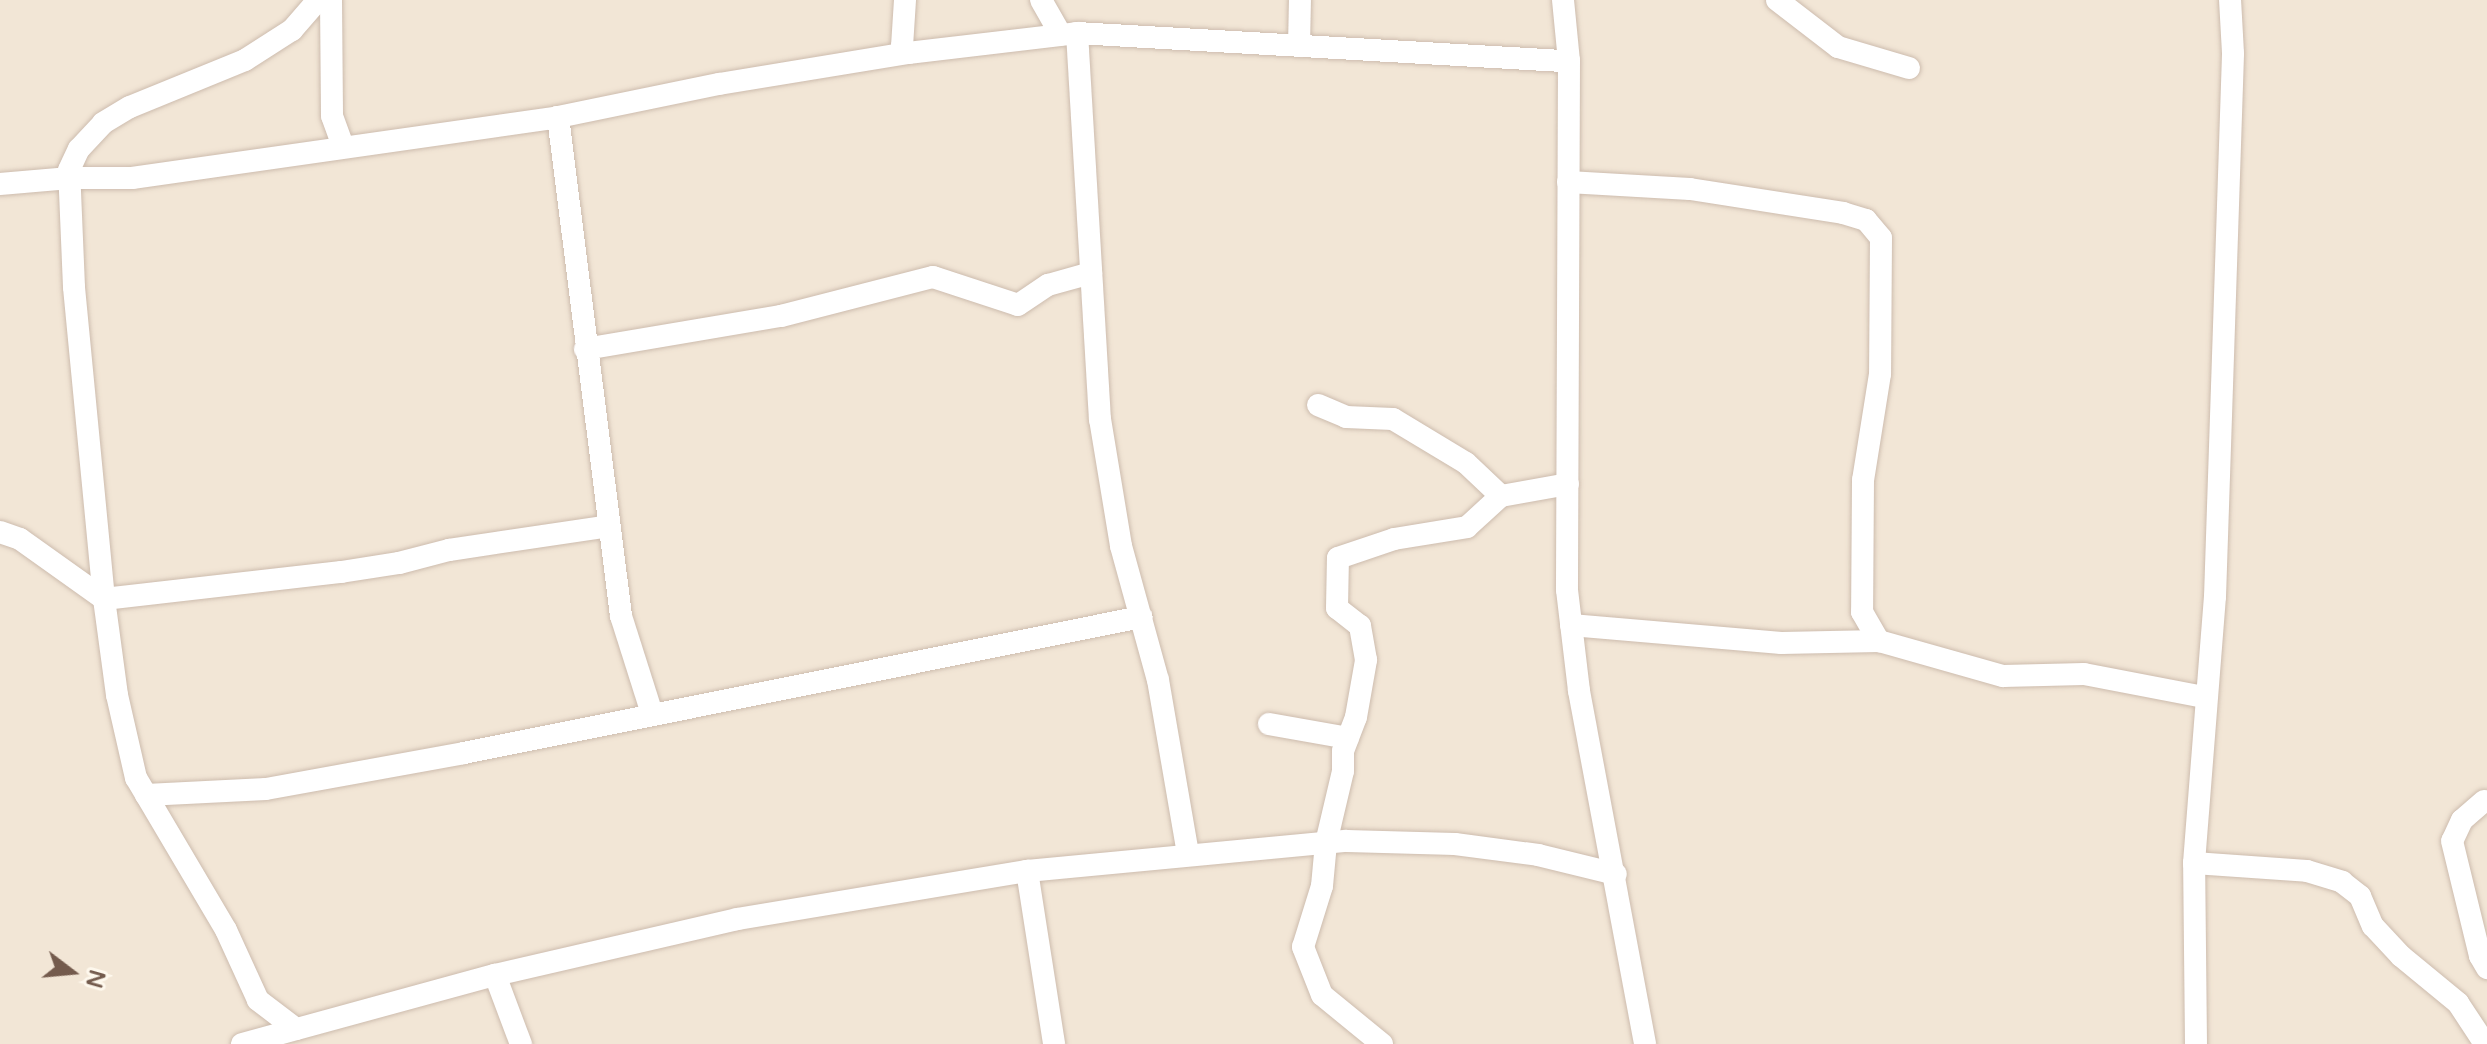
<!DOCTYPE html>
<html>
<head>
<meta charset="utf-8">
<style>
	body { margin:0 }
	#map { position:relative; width:2487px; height:1044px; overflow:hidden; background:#fbf4e7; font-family:"Varela Round",sans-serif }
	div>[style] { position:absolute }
	.residential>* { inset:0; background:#f2e6d6; transform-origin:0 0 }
	.roads { filter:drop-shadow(0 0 2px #cdbcae) drop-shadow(0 0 2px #cdbcae) }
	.minor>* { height:22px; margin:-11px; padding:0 11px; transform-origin:11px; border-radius:11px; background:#fff }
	span { translate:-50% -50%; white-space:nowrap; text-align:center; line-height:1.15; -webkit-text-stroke:7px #fef8ed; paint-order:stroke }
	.north { position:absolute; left:32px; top:932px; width:80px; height:80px; -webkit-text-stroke:6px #fef8ed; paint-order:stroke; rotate:106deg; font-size:22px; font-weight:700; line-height:32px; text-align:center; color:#745b4d }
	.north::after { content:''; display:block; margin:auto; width:28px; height:36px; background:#745b4d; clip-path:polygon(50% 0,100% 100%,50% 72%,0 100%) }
</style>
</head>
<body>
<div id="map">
	<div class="residential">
		<div style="left:0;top:0;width:2487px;height:1044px"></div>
	</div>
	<div class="roads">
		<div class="minor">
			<div style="left:331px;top:0;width:116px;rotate:89.5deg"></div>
			<div style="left:332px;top:116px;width:33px;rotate:70deg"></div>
			<div style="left:905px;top:0;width:46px;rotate:93.7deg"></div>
			<div style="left:902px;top:46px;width:9px;rotate:49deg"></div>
			<div style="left:1041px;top:0;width:40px;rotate:60.3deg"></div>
			<div style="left:1563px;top:0;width:61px;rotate:84.4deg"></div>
			<div style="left:1569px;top:61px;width:529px;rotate:90.22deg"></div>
			<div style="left:1567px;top:590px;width:102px;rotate:83.2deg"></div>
			<div style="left:1579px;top:691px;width:359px;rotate:79.4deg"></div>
			<div style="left:1777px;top:0;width:77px;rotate:37.6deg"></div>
			<div style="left:1838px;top:47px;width:74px;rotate:16.5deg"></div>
			<div style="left:1077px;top:33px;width:387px;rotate:86.6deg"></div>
			<div style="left:1100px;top:419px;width:129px;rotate:80.6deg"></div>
			<div style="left:1121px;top:546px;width:139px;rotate:74.6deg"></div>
			<div style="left:1158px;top:680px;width:177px;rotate:80.2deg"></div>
			<div style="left:1299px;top:46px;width:46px;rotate:-88.8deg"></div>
			<div style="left:558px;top:117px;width:503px;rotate:82.8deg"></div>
			<div style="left:621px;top:616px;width:103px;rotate:72.4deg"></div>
			<div style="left:1568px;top:182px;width:122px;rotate:3.3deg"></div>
			<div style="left:1690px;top:189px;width:155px;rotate:8.9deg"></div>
			<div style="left:1843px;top:213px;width:24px;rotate:17deg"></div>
			<div style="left:1866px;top:220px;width:23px;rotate:50deg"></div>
			<div style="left:1881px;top:238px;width:136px;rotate:90.4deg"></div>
			<div style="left:1880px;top:374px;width:107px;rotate:99.1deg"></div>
			<div style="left:1863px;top:480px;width:132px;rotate:90.4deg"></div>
			<div style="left:1862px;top:612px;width:34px;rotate:60deg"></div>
			<div style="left:1879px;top:641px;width:129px;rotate:15.8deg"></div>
			<div style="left:2003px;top:676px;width:81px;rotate:-1.4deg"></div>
			<div style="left:2084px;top:674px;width:122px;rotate:10.9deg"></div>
			<div style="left:0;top:184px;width:70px;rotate:-4.9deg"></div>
			<div style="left:70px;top:178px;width:62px"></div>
			<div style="left:132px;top:178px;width:430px;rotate:-8.1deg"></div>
			<div style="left:558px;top:117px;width:164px;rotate:-11.6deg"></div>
			<div style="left:719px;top:84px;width:192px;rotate:-9.3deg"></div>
			<div style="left:908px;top:53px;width:170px;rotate:-6.7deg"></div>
			<div style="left:1077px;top:33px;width:493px;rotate:3.3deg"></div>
			<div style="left:585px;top:349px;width:199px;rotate:-9.6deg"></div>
			<div style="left:781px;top:316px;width:157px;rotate:-14.4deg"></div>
			<div style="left:933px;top:277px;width:89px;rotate:18.2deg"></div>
			<div style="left:1018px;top:305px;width:36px;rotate:-34deg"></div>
			<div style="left:1048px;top:285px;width:45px;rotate:-15.6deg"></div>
			<div style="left:1318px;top:405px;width:30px;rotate:23deg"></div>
			<div style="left:1346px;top:417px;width:47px;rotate:2.4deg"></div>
			<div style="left:1393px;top:419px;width:85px;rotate:31.1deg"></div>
			<div style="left:1466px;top:463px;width:48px;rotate:43.3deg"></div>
			<div style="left:0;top:532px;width:21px;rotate:19deg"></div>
			<div style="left:20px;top:539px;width:103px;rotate:35.5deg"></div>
			<div style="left:104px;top:599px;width:239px;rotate:-6.5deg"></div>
			<div style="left:341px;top:572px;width:59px;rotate:-8.8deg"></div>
			<div style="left:399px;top:563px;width:52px;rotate:-14.6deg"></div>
			<div style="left:449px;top:550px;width:162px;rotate:-8.5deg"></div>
			<div style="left:1571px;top:625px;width:211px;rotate:4.9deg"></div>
			<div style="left:1781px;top:643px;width:98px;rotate:-1.2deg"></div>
			<div style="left:1269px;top:724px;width:80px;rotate:10deg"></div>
			<div style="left:146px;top:795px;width:120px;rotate:-2.9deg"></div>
			<div style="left:266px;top:789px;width:201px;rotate:-10.3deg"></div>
			<div style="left:464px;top:753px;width:691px;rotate:-11.36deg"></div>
			<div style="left:2484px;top:801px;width:29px;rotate:139deg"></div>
			<div style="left:2462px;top:820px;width:23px;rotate:115deg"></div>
			<div style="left:2452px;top:841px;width:118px;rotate:76.3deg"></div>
			<div style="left:2480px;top:956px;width:14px;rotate:60deg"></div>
			<div style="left:2194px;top:863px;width:113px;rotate:4deg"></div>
			<div style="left:2307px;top:871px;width:37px;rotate:17deg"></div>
			<div style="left:2342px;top:882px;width:23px;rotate:38deg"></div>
			<div style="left:2360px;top:896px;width:33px;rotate:67deg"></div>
			<div style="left:2373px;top:926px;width:41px;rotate:47deg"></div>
			<div style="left:2401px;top:956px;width:74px;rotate:39.5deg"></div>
			<div style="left:2458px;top:1003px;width:49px;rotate:56.6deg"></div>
			<div style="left:1027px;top:871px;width:175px;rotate:81.1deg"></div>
			<div style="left:495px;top:975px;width:74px;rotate:69.4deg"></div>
			<div style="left:296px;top:1029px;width:48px;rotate:-142.7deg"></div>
			<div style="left:258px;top:1000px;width:77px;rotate:-114.6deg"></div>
			<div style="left:226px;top:930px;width:177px;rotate:-120.6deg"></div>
			<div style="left:136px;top:778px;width:85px;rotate:-102.9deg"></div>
			<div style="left:117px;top:695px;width:97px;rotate:-97.7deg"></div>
			<div style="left:104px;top:599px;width:313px;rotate:-95.5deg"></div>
			<div style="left:74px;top:287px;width:117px;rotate:-92.4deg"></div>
			<div style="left:69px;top:170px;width:23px;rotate:-65deg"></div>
			<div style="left:79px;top:149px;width:35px;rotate:-47deg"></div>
			<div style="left:103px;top:123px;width:31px;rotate:-31deg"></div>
			<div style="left:130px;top:107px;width:124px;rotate:-22.2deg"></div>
			<div style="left:245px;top:60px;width:56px;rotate:-32.6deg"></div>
			<div style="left:292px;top:30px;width:40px;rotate:-49deg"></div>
			<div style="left:242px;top:1044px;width:262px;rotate:-15.3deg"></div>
			<div style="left:495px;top:975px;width:248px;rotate:-13deg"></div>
			<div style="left:737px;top:919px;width:294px;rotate:-9.4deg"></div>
			<div style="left:1027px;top:871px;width:321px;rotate:-5.4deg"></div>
			<div style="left:1347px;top:841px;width:108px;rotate:1.6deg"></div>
			<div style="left:1455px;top:844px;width:84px;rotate:7.5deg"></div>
			<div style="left:1538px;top:855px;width:80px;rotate:13.7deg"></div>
			<div style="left:1382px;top:1044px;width:77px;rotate:-140.8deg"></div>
			<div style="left:1322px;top:995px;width:52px;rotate:-111.6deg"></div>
			<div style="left:1303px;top:947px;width:64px;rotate:-72.7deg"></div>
			<div style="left:1322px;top:886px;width:43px;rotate:-84.7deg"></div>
			<div style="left:1326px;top:843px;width:74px;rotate:-76.7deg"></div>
			<div style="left:1343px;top:771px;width:20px;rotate:-90deg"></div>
			<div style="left:1343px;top:751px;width:36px;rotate:-69deg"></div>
			<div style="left:1356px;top:717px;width:58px;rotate:-80deg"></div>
			<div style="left:1366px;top:660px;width:35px;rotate:-100deg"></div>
			<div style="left:1360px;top:626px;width:29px;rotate:-142deg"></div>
			<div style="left:1337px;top:608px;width:50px;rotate:-88.9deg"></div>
			<div style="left:1338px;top:558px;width:59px;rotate:-18.7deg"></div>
			<div style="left:1394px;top:539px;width:74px;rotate:-9.3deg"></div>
			<div style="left:1467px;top:527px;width:46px;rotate:-42.4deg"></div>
			<div style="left:1501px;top:496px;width:68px;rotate:-10.2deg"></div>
			<div style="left:2196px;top:1044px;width:181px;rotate:-90.6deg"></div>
			<div style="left:2194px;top:863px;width:267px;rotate:-85.5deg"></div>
			<div style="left:2215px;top:597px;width:544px;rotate:-88.1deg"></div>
			<div style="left:2233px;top:53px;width:53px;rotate:-93.2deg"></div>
		</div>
	</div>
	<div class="north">N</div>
</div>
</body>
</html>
